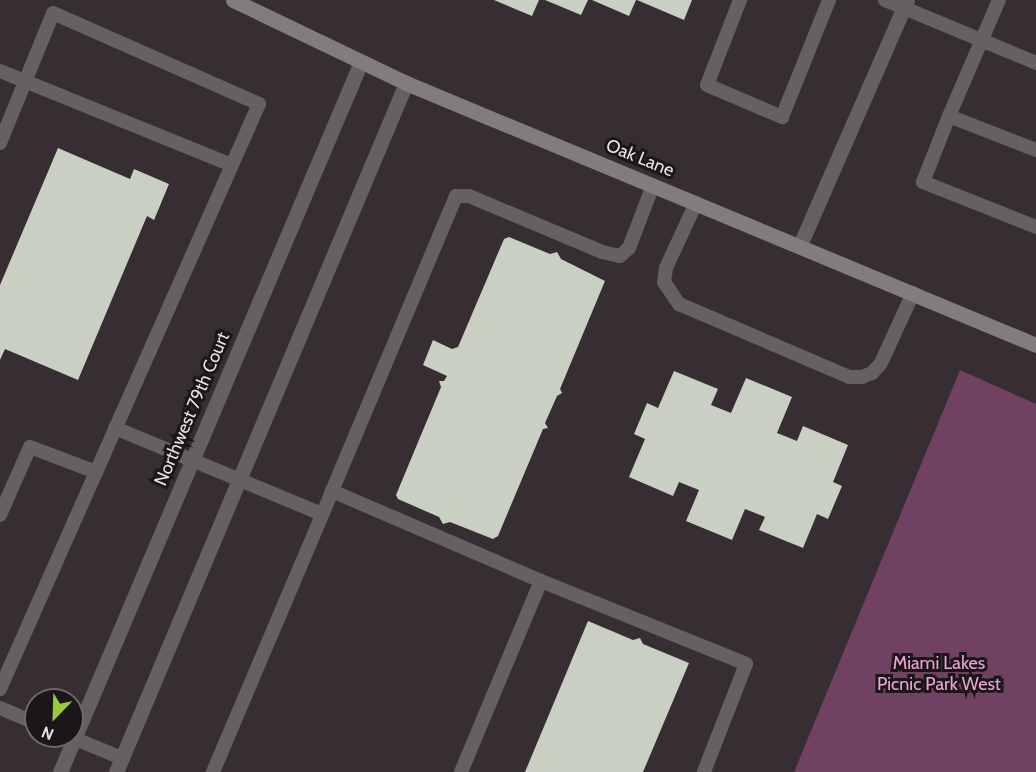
<!DOCTYPE html>
<html>
<head>
<meta charset="utf-8">
<style>
	body { margin:0 }
	#map { position:relative; width:1036px; height:772px; overflow:hidden; background:#362e33; font-family:Cabin,sans-serif }
	div>[style] { position:absolute }
	.green>* { inset:0; background:#714161 }
	.building>* { inset:0; background:#cacfc4 }
	.lane>* { height:14px; margin:-7px; padding:0 7px; transform-origin:7px; border-radius:7px; background:#656163 }
	.street>* { height:15px; margin:-7.5px; padding:0 7.5px; transform-origin:7.5px; border-radius:7.5px; background:#656163 }
	.secondary>* { height:15px; margin:-7.5px; padding:0 7.5px; transform-origin:7.5px; border-radius:7.5px; background:#827b7f }
	span { translate:-50% -50%; white-space:nowrap; text-align:center; line-height:1.15; -webkit-text-stroke:6px #1b1719; paint-order:stroke }
	.street-label { font-size:18px; color:#e8e3e6 }
	.park-label { font-size:18px; color:#f1a2d6 }
	.north { position:absolute; left:24px; top:688px; width:60px; height:60px; box-sizing:border-box; background:#1b1719; border:2px solid #6d696b; border-radius:50%; rotate:203deg; font-size:16px; font-weight:700; line-height:24px; text-align:center; color:#e8e3e6 }
	.north::after { content:''; display:block; margin:auto; width:21px; height:27px; background:#97cc38; clip-path:polygon(50% 0,100% 100%,50% 72%,0 100%) }
</style>
</head>
<body>
<div id="map">
	<div class="green">
		<div style="clip-path:polygon(960px 370px,1036px 404px,1036px 772px,794px 772px)"></div>
	</div>
	<div class="building">
		<div style="clip-path:polygon(494px 0,539px 0,532px 16px)"></div>
		<div style="clip-path:polygon(545px 0,588px 0,581px 15px)"></div>
		<div style="clip-path:polygon(592px 0,636px 0,629px 16px)"></div>
		<div style="clip-path:polygon(637px 0,692px 0,684px 20px)"></div>
		<div style="clip-path:polygon(58px 148px,130px 179px,134px 169px,169px 184px,154px 220px,147px 216px,78px 380px,5px 349px,0 360px,0 285px)"></div>
		<div style="clip-path:polygon(509px 237px,550px 254px,557px 252px,561px 259px,605px 281px,560px 389px,562px 393px,557px 396px,545px 423px,548px 428px,543px 429px,498px 536px,493px 539px,450px 522px,443px 524px,439px 517px,398px 499px,396px 495px,441px 387px,439px 381px,444px 381px,447px 376px,423px 365px,433px 340px,452px 349px,458px 347px,504px 239px)"></div>
		<div style="clip-path:polygon(674px 371px,718px 389px,711px 405px,731px 413px,746px 378px,792px 397px,777px 433px,797px 441px,803px 426px,848px 445px,833px 482px,842px 486px,828px 519px,817px 514px,803px 548px,759px 530px,765px 517px,745px 509px,732px 540px,686px 521px,699px 490px,679px 482px,673px 496px,629px 477px,645px 439px,634px 434px,647px 403px,658px 408px)"></div>
		<div style="clip-path:polygon(588px 621px,633px 640px,640px 638px,643px 644px,689px 663px,643px 772px,525px 772px)"></div>
	</div>
	<div class="lane">
		<div style="left:740px;top:0;width:91px;rotate:111.2deg"></div>
		<div style="left:707px;top:85px;width:82px;rotate:23.1deg"></div>
		<div style="left:782px;top:117px;width:126px;rotate:-68.1deg"></div>
		<div style="left:885px;top:0;width:164px;rotate:22.6deg"></div>
		<div style="left:0;top:71px;width:250px;rotate:22.1deg"></div>
		<div style="left:949px;top:116px;width:126px;rotate:-66.7deg"></div>
		<div style="left:0;top:143px;width:140px;rotate:-67.8deg"></div>
		<div style="left:53px;top:13px;width:225px;rotate:23.8deg"></div>
		<div style="left:259px;top:104px;width:640px;rotate:113.88deg"></div>
		<div style="left:1036px;top:150px;width:93px;rotate:-158.7deg"></div>
		<div style="left:949px;top:116px;width:71px;rotate:111.5deg"></div>
		<div style="left:923px;top:182px;width:122px;rotate:21.7deg"></div>
		<div style="left:696px;top:203px;width:72px;rotate:114.8deg"></div>
		<div style="left:666px;top:268px;width:14px;rotate:98deg"></div>
		<div style="left:664px;top:282px;width:27px;rotate:56deg"></div>
		<div style="left:679px;top:304px;width:185px;rotate:23.2deg"></div>
		<div style="left:849px;top:377px;width:13px"></div>
		<div style="left:862px;top:377px;width:11px;rotate:-22deg"></div>
		<div style="left:872px;top:373px;width:13px;rotate:-48deg"></div>
		<div style="left:881px;top:363px;width:77px;rotate:-65.4deg"></div>
		<div style="left:115px;top:428px;width:224px;rotate:22.6deg"></div>
		<div style="left:0;top:515px;width:74px;rotate:-66.2deg"></div>
		<div style="left:30px;top:447px;width:71px;rotate:20.7deg"></div>
		<div style="left:541px;top:581px;width:221px;rotate:22deg"></div>
		<div style="left:746px;top:664px;width:116px;rotate:111.3deg"></div>
		<div style="left:0;top:708px;width:39px;rotate:23deg"></div>
		<div style="left:68px;top:736px;width:58px;rotate:22.2deg"></div>
		<div style="left:213px;top:772px;width:305px;rotate:-67deg"></div>
		<div style="left:461px;top:772px;width:207px;rotate:-67.3deg"></div>
		<div style="left:541px;top:581px;width:228px;rotate:-156.7deg"></div>
		<div style="left:332px;top:491px;width:320px;rotate:-67.2deg"></div>
		<div style="left:456px;top:196px;width:13px"></div>
		<div style="left:469px;top:196px;width:144px;rotate:22.8deg"></div>
		<div style="left:602px;top:252px;width:18px;rotate:13deg"></div>
		<div style="left:620px;top:256px;width:12px;rotate:-42deg"></div>
		<div style="left:629px;top:248px;width:67px;rotate:-69.1deg"></div>
	</div>
	<div class="street">
		<div style="left:800px;top:245px;width:267px;rotate:-66.4deg"></div>
		<div style="left:60px;top:772px;width:771px;rotate:-67.03deg"></div>
		<div style="left:116px;top:772px;width:748px;rotate:-67.17deg"></div>
	</div>
	<div class="secondary">
		<div style="left:233px;top:0;width:192px;rotate:25.6deg"></div>
		<div style="left:406px;top:83px;width:682px;rotate:22.58deg"></div>
	</div>
	<div class="street-label">
		<span style="left:640px;top:158px;rotate:22deg">Oak Lane</span>
		<span style="left:192px;top:409px;rotate:-67deg">Northwest 79th Court</span>
	</div>
	<div class="park-label">
		<span style="left:939px;top:674px">Miami Lakes<br>Picnic Park West</span>
	</div>
	<div class="north">N</div>
</div>
</body>
</html>
